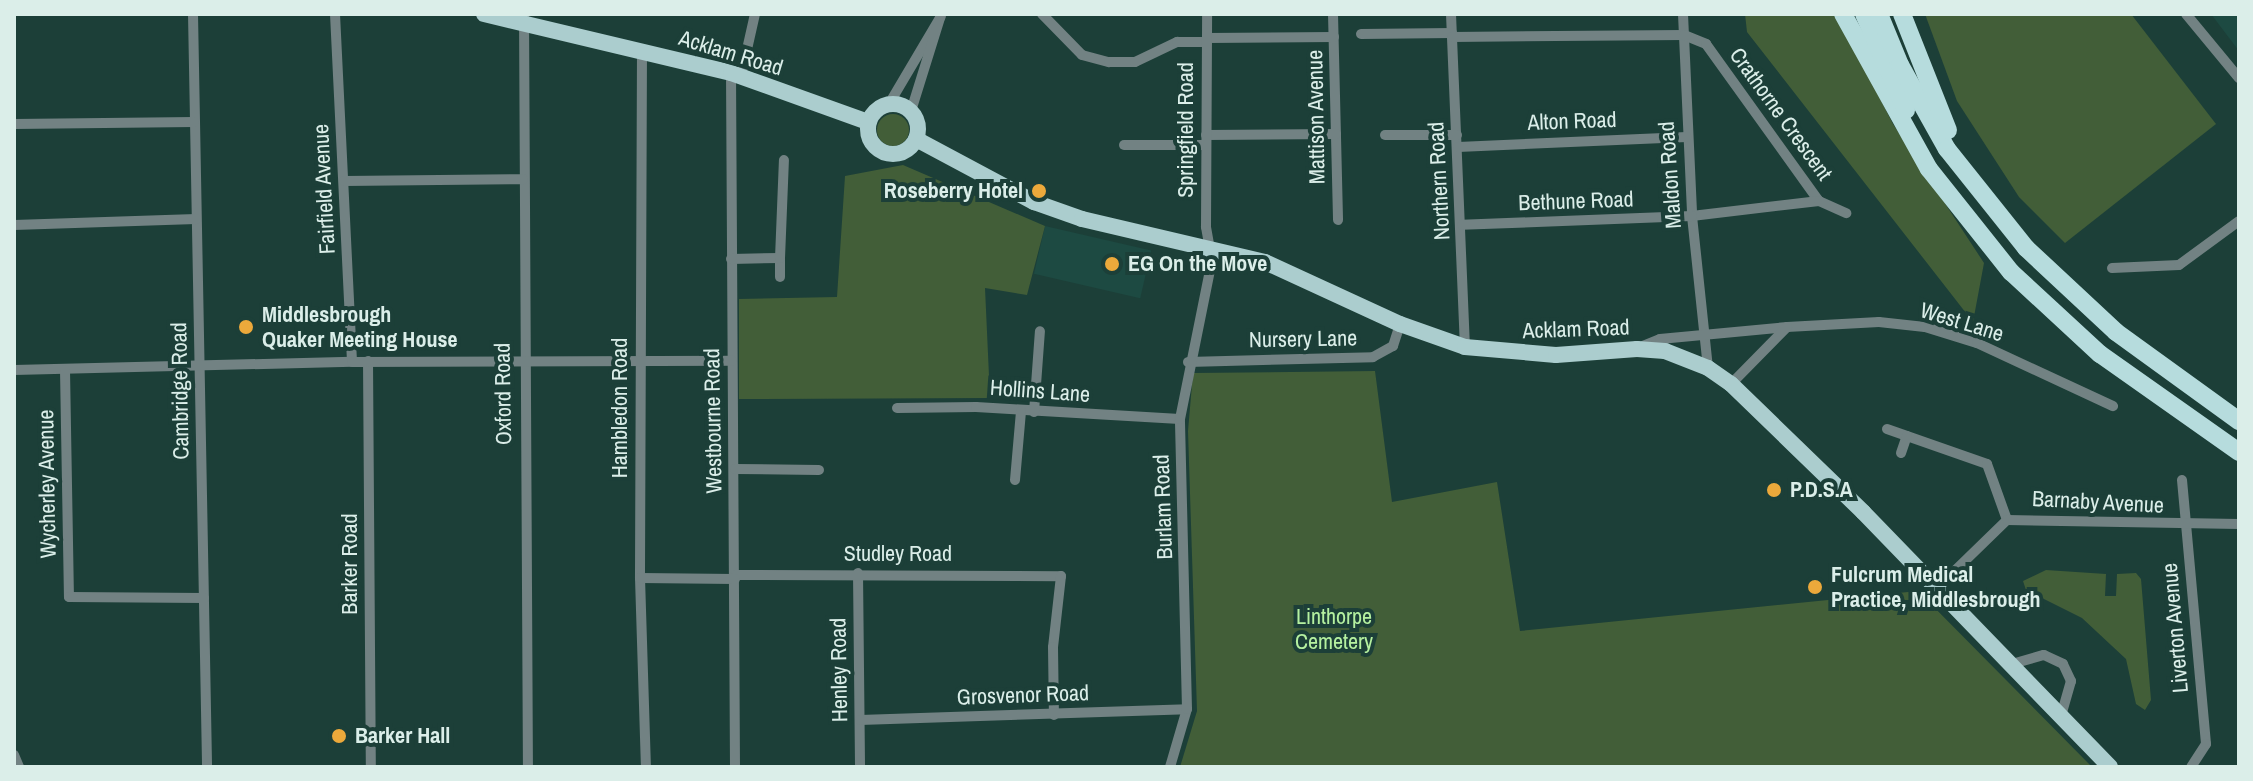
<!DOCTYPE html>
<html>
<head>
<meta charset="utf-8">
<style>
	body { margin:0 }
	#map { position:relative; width:2253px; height:781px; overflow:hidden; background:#1c3f38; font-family:"Archivo Narrow",sans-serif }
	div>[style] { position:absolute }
	.built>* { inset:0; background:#1d4a42; transform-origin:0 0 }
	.green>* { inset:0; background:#425e38 }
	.round { border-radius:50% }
	.minor>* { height:10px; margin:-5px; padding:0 5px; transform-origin:5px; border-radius:5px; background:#728283 }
	.primary>* { height:16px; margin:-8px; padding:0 8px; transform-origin:8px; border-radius:8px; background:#abcdce }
	.primary>.ring { margin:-8px; padding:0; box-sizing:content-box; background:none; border:16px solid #abcdce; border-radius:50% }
	.trunk>* { height:18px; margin:-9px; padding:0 9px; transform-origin:9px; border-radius:9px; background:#b6dcdd }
	.dots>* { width:22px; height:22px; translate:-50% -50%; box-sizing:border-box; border:4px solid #1c3f38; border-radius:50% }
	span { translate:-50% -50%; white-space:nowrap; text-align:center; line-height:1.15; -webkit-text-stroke:8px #1c3f38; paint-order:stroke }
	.street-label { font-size:22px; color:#dbeee9 }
	.poi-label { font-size:22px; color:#dbeee9; font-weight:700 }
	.right { translate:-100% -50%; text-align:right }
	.left { translate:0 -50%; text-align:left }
	.park-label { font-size:22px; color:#b5f1a0 }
	.frame { position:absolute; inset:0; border:16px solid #dbeee9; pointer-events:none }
</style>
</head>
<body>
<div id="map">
	<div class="built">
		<div style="clip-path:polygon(2211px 14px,2239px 14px,2239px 51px)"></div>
		<div style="left:1045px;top:226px;width:109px;height:49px;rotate:13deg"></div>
	</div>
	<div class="green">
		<div style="clip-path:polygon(1745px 14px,1837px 14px,1893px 124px,1984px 263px,1973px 322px,1747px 32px)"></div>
		<div style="clip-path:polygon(1925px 14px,2131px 14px,2216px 124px,2065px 243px,2019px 197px,1957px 101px)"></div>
		<div class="round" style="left:877px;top:114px;width:32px;height:32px"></div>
		<div style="clip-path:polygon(903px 165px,1045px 226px,1027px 295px,985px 288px,990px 398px,739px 399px,739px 299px,837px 297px,845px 176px)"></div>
		<div style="clip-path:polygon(1375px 371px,1392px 502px,1497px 482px,1520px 631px,1918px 591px,2092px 767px,1180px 767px,1197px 711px,1188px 431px,1193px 373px)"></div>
		<div style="clip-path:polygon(2046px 570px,2106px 574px,2105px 596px,2116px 596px,2117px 574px,2136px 573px,2141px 579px,2151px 700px,2145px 710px,2136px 704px,2126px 659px,2082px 618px,2026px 590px,2023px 581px)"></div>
	</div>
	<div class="minor">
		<div style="left:193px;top:14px;width:753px;rotate:88.93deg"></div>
		<div style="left:335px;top:14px;width:348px;rotate:87.2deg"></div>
		<div style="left:524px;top:14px;width:753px;rotate:89.7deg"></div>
		<div style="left:1042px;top:14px;width:57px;rotate:45.7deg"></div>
		<div style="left:1082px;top:55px;width:28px;rotate:15deg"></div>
		<div style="left:1109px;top:62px;width:26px"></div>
		<div style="left:1135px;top:62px;width:47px;rotate:-25.5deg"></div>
		<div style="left:1177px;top:42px;width:30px"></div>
		<div style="left:1333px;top:14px;width:206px;rotate:88.6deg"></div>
		<div style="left:1451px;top:14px;width:333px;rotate:87.6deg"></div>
		<div style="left:1683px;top:14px;width:202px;rotate:87.4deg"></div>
		<div style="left:1692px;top:216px;width:153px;rotate:84deg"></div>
		<div style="left:2186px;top:14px;width:83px;rotate:50.4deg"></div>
		<div style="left:1361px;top:34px;width:91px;rotate:-0.6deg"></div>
		<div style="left:1452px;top:37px;width:232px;rotate:-0.5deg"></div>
		<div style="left:1684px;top:35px;width:24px;rotate:22deg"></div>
		<div style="left:1706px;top:44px;width:193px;rotate:54.3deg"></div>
		<div style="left:1819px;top:201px;width:128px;rotate:173.3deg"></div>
		<div style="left:1692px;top:216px;width:230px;rotate:177.8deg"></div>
		<div style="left:1207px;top:38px;width:127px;rotate:-0.5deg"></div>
		<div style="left:642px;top:49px;width:529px;rotate:90.22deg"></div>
		<div style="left:640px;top:578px;width:189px;rotate:88.2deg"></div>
		<div style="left:731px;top:73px;width:694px;rotate:89.67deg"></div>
		<div style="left:741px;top:76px;width:64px;rotate:-77.3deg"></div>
		<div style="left:889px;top:104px;width:102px;rotate:-59.4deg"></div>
		<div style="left:911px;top:111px;width:97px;rotate:-72.7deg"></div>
		<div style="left:14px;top:124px;width:180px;rotate:-0.6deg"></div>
		<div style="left:1206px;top:135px;width:130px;rotate:-0.4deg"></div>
		<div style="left:1385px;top:135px;width:72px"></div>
		<div style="left:1124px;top:145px;width:82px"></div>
		<div style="left:1458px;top:147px;width:229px;rotate:-2.5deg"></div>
		<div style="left:344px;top:181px;width:179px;rotate:-0.6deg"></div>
		<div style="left:1819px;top:201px;width:30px;rotate:24deg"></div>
		<div style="left:14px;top:225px;width:182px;rotate:-1.9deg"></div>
		<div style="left:780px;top:258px;width:19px;rotate:90deg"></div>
		<div style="left:731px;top:259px;width:49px;rotate:-1.2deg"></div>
		<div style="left:780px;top:258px;width:98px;rotate:-87.7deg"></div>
		<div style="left:2112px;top:268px;width:67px;rotate:-2.6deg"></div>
		<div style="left:2179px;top:265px;width:74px;rotate:-36.3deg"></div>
		<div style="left:1643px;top:346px;width:18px;rotate:-22deg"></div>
		<div style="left:1660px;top:339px;width:128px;rotate:-5.4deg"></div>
		<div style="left:1787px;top:327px;width:92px;rotate:-3.1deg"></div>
		<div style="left:1879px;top:322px;width:46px;rotate:6.2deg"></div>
		<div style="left:1925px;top:327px;width:54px;rotate:17.1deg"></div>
		<div style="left:1977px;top:343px;width:150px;rotate:24.9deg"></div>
		<div style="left:368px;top:361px;width:406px;rotate:89.6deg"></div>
		<div style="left:1188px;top:362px;width:185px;rotate:-1.5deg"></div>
		<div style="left:1373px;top:357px;width:23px;rotate:-29deg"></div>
		<div style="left:1393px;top:346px;width:23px;rotate:-72deg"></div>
		<div style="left:14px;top:370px;width:338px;rotate:-1.4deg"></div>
		<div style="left:352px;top:362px;width:380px;rotate:-0.2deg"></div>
		<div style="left:65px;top:370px;width:227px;rotate:89deg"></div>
		<div style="left:69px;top:597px;width:135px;rotate:0.4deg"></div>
		<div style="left:1731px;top:384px;width:80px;rotate:-45.5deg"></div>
		<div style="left:897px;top:408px;width:79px;rotate:-0.7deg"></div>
		<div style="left:976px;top:407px;width:204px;rotate:3.4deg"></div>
		<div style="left:1034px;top:412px;width:81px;rotate:-85.8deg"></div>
		<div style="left:1887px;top:429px;width:106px;rotate:19.3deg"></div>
		<div style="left:1987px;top:464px;width:59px;rotate:70.3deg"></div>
		<div style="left:1901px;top:453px;width:18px;rotate:-71deg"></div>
		<div style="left:735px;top:469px;width:84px;rotate:0.7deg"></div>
		<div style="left:1015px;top:480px;width:69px;rotate:-85deg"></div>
		<div style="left:2182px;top:480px;width:265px;rotate:84.8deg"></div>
		<div style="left:2206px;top:744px;width:27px;rotate:123deg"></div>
		<div style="left:858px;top:573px;width:194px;rotate:89.4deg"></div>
		<div style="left:735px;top:575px;width:326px;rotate:0.2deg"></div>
		<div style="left:1061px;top:576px;width:71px;rotate:96.4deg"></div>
		<div style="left:1053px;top:647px;width:68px;rotate:89.2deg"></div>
		<div style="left:640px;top:578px;width:95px;rotate:0.6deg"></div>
		<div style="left:1936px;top:589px;width:99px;rotate:-44.2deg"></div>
		<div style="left:2007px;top:520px;width:232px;rotate:1deg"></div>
		<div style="left:2012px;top:664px;width:33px;rotate:-16deg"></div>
		<div style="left:2044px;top:655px;width:21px;rotate:25deg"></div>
		<div style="left:2063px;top:664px;width:19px;rotate:65deg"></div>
		<div style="left:2071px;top:681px;width:36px;rotate:106deg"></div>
		<div style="left:860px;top:720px;width:327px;rotate:-1.9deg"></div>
		<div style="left:14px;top:755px;width:13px;rotate:67deg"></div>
		<div style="left:1170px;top:767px;width:60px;rotate:-73.7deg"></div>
		<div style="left:1187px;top:709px;width:290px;rotate:-91.4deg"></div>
		<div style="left:1180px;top:419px;width:161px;rotate:-78.6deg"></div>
		<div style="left:1212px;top:261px;width:35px;rotate:-100deg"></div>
		<div style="left:1206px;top:227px;width:213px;rotate:-89.7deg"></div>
	</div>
	<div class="primary">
		<div style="left:484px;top:14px;width:254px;rotate:13.4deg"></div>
		<div style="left:731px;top:73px;width:145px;rotate:19.7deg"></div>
		<div class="ring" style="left:868px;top:104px;width:34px;height:34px"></div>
		<div style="left:916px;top:139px;width:134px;rotate:28.1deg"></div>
		<div style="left:1034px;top:202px;width:51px;rotate:19.5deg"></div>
		<div style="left:1082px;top:219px;width:188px;rotate:13.2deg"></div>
		<div style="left:1265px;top:262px;width:149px;rotate:24.7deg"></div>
		<div style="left:1400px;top:324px;width:69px;rotate:19.5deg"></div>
		<div style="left:1465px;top:347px;width:91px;rotate:5deg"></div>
		<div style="left:1556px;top:355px;width:81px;rotate:-4.2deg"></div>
		<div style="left:1637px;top:349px;width:28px;rotate:4deg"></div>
		<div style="left:1665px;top:351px;width:46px;rotate:21.6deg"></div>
		<div style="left:1708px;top:368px;width:28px;rotate:35deg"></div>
		<div style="left:1731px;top:384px;width:184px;rotate:44.1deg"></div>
		<div style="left:1863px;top:512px;width:355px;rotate:45.9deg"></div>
	</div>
	<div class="trunk">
		<div style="left:1843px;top:14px;width:177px;rotate:61deg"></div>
		<div style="left:1929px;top:169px;width:132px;rotate:51.5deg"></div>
		<div style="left:2011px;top:272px;width:121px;rotate:42.7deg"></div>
		<div style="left:2100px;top:354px;width:170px;rotate:35.2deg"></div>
		<div style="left:1864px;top:14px;width:105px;rotate:66.4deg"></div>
		<div style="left:1879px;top:14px;width:55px;rotate:67.6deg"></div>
		<div style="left:1900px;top:65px;width:96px;rotate:60.8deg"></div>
		<div style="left:1947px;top:149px;width:127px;rotate:51.4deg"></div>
		<div style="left:2026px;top:248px;width:123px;rotate:43deg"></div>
		<div style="left:2116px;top:332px;width:152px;rotate:35.9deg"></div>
		<div style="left:1902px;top:14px;width:125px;rotate:68.4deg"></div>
	</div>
	<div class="dots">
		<div style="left:1039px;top:191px;background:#eca93b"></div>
		<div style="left:1112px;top:264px;background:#eca93b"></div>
		<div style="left:246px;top:327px;background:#eca93b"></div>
		<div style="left:1774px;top:490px;background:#eca93b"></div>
		<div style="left:1815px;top:587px;background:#eca93b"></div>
		<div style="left:339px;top:736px;background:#eca93b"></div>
	</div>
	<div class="street-label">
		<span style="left:731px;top:53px;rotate:17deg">Acklam Road</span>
		<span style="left:1781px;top:114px;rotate:54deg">Crathorne Crescent</span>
		<span style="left:1316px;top:117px;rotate:-91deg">Mattison Avenue</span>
		<span style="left:1572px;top:121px;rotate:-2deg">Alton Road</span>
		<span style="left:1186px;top:130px;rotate:-90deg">Springfield Road</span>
		<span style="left:1670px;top:175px;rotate:-94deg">Maldon Road</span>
		<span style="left:1439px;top:181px;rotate:-93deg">Northern Road</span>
		<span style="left:324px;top:189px;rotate:-93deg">Fairfield Avenue</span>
		<span style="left:1576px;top:201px;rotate:-2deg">Bethune Road</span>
		<span style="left:1962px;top:322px;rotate:17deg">West Lane</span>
		<span style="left:1576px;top:329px;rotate:-2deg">Acklam Road</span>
		<span style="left:1303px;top:339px;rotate:-1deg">Nursery Lane</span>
		<span style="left:180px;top:391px;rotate:-91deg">Cambridge Road</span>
		<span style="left:1040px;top:391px;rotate:4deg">Hollins Lane</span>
		<span style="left:503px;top:394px;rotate:-91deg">Oxford Road</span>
		<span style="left:620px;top:408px;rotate:-90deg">Hambledon Road</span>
		<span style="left:713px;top:421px;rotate:-91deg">Westbourne Road</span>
		<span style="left:47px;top:484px;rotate:-91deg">Wycherley Avenue</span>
		<span style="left:2098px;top:502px;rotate:3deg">Barnaby Avenue</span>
		<span style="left:1163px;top:507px;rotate:-92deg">Burlam Road</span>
		<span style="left:898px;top:554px">Studley Road</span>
		<span style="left:350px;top:564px;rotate:-90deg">Barker Road</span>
		<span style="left:2175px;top:628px;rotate:-95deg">Liverton Avenue</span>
		<span style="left:839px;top:670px;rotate:-91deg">Henley Road</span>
		<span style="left:1023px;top:695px;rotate:-2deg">Grosvenor Road</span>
	</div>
	<div class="poi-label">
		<span class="right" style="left:1023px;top:191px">Roseberry Hotel</span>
		<span class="left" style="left:1128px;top:264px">EG On the Move</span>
		<span class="left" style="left:262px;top:327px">Middlesbrough<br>Quaker Meeting House</span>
		<span class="left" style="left:1790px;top:490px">P.D.S.A</span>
		<span class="left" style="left:1831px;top:587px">Fulcrum Medical<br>Practice, Middlesbrough</span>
		<span class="left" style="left:355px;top:736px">Barker Hall</span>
	</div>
	<div class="park-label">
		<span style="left:1334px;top:629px">Linthorpe<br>Cemetery</span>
	</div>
	<div class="frame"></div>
</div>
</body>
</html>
